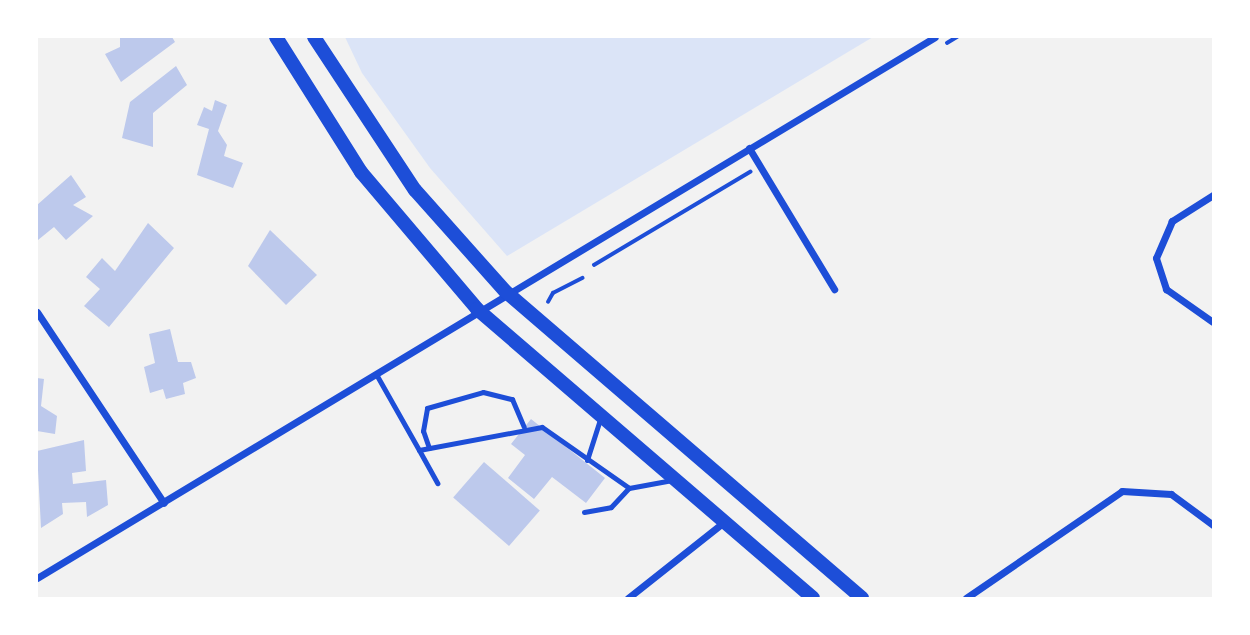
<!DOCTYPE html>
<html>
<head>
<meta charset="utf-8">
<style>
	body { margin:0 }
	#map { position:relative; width:1250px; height:635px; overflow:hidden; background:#f2f2f2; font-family:Commissioner,sans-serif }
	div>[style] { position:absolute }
	.green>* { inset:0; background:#dbe4f7 }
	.building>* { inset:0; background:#bdc9ec; transform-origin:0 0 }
	.path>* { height:3.5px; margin:-1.75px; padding:0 1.75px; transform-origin:1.75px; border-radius:1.75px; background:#1d4ed8 }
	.service>* { height:5px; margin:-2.5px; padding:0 2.5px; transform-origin:2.5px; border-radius:2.5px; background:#1d4ed8 }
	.minor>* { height:7px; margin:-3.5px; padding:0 3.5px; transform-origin:3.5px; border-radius:3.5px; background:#1d4ed8 }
	.secondary>* { height:14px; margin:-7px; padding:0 7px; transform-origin:7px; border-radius:7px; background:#1d4ed8 }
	span { translate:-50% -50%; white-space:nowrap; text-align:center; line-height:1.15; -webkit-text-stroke:7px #fff; paint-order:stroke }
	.frame { position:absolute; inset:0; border:38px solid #fff; pointer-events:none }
</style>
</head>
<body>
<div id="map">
	<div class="green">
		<div style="clip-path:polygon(345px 37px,873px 37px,507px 256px,430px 168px,362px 73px)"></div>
	</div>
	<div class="building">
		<div style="clip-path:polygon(120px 37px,172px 37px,175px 42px,121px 82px,105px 54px,120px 47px)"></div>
		<div style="clip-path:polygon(176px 66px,187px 85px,153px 113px,153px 147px,122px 138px,130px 102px)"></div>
		<div style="clip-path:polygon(215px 100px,227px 105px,218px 131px,227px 145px,224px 156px,243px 163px,233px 188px,197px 175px,209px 129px,197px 125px,204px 107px,212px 111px)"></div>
		<div style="clip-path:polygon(71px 175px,86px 197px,73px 205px,93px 216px,66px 240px,54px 227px,38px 240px,37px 205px)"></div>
		<div style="clip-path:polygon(148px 223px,174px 248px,109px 327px,84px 306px,100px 289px,86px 277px,102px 258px,115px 271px)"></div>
		<div style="clip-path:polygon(270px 230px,317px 275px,286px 305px,248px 266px)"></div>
		<div style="clip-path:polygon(170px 329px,178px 362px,191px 362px,196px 378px,183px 383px,185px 394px,166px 399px,163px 389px,150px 393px,144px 367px,155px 363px,149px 334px)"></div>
		<div style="clip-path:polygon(37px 378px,44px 379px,41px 406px,57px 416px,55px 434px,37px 431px)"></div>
		<div style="clip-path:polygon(531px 419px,605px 478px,586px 503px,552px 477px,534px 499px,508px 478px,525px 455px,511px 444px)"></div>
		<div style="clip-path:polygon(84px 440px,86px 471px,72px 473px,73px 484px,106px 480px,108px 505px,87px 517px,86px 502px,62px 503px,63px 514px,41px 528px,37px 451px)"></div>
		<div style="left:484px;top:462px;width:74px;height:47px;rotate:41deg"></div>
	</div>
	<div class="path">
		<div style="left:947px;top:43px;width:12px;rotate:-31deg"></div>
		<div style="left:594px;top:265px;width:182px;rotate:-30.8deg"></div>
		<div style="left:548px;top:302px;width:10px;rotate:-61deg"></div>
		<div style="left:553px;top:293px;width:33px;rotate:-27deg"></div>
	</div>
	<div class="service">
		<div style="left:376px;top:374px;width:87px;rotate:60.5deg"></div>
		<div style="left:419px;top:450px;width:125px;rotate:-10.6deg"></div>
		<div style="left:542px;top:427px;width:106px;rotate:35deg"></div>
		<div style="left:429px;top:448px;width:18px;rotate:-109deg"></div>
		<div style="left:423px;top:431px;width:23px;rotate:-80deg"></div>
		<div style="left:427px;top:408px;width:58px;rotate:-15.9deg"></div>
		<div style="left:483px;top:392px;width:30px;rotate:14deg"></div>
		<div style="left:512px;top:399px;width:30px;rotate:67deg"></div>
		<div style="left:419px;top:450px;width:38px;rotate:61deg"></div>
		<div style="left:587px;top:460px;width:46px;rotate:-72.3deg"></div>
		<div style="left:584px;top:512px;width:27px;rotate:-10deg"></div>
		<div style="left:611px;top:507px;width:26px;rotate:-47deg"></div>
		<div style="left:629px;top:488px;width:44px;rotate:-10.5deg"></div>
	</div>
	<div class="minor">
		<div style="left:749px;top:148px;width:165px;rotate:58.9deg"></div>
		<div style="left:1213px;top:195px;width:49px;rotate:147.6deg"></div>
		<div style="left:1172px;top:221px;width:40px;rotate:113.4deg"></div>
		<div style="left:1156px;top:258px;width:33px;rotate:72deg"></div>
		<div style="left:1166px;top:289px;width:57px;rotate:35.1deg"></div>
		<div style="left:37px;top:312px;width:229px;rotate:56.4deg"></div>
		<div style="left:37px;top:578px;width:1048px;rotate:-31.07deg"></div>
		<div style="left:628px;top:598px;width:122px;rotate:-38.4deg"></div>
		<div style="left:966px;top:598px;width:189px;rotate:-34.4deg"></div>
		<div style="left:1122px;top:491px;width:49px;rotate:3.5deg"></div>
		<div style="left:1171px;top:494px;width:52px;rotate:36.4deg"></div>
	</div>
	<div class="secondary">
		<div style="left:276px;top:37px;width:160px;rotate:57.8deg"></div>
		<div style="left:361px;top:172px;width:180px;rotate:49.7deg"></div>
		<div style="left:477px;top:309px;width:443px;rotate:40.7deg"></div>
		<div style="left:314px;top:37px;width:183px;rotate:56.6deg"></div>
		<div style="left:415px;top:190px;width:135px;rotate:48.3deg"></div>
		<div style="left:505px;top:291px;width:471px;rotate:40.7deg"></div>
	</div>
	<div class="frame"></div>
</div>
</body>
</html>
